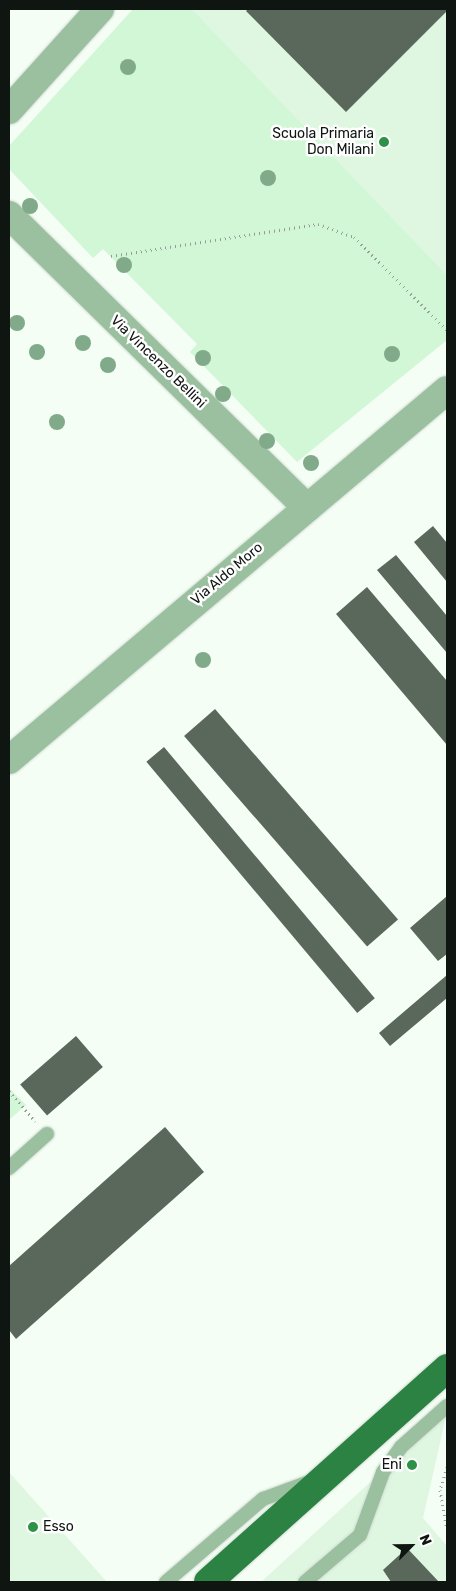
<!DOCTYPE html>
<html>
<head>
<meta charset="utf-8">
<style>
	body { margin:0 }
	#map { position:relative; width:456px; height:1591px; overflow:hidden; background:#f4fef5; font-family:Rubik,sans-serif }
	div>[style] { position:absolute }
	.built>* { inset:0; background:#dff6e1 }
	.green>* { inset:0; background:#d2f7d6 }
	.building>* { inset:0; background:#5a685c; transform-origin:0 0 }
	.path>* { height:3px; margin-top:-1.5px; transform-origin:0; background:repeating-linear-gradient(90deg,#959e96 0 1px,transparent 0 5px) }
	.roads { filter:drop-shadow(0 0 1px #cfd9d0) drop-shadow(0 0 1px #cfd9d0) }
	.service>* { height:14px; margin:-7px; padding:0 7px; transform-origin:7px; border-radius:7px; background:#9ac09f }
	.minor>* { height:28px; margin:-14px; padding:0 14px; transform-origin:14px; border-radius:14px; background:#9ac09f }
	.trunk>* { height:28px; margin:-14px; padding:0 14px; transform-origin:14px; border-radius:14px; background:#2c8242 }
	.trees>* { width:16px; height:16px; margin:-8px; border-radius:50%; background:#80aa89 }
	.dots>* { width:14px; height:14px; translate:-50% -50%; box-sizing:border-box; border:2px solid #fff; border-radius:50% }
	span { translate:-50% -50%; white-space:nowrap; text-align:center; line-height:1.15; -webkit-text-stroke:5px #fff; paint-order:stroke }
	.poi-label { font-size:14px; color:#0f1510 }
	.right { translate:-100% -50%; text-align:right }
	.left { translate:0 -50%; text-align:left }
	.street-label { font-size:14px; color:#0f1510 }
	.frame { position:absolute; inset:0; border:10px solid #0f1510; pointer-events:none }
	.north { position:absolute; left:386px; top:1521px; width:50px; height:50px; -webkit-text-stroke:4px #fff; paint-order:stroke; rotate:67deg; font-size:14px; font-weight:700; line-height:20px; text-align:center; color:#0f1510 }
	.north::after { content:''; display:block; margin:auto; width:18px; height:22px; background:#0f1510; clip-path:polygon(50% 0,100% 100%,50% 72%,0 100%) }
</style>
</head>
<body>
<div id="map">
	<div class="built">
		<div style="clip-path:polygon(192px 9px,447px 9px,447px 275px)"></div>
		<div style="clip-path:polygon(447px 1412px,423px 1518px,447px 1546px,447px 1582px,261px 1582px)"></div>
		<div style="clip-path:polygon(9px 1472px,107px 1582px,9px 1582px)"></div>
	</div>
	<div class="green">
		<div style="clip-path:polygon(133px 9px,192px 9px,447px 275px,447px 340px,297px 462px,190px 352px,197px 344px,103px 249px,93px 258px,9px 169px,9px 146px)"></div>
		<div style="clip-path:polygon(9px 1088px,26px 1105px,9px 1120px)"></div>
	</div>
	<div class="building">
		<div style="clip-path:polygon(248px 9px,447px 9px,447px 11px,346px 112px,246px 11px)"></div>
		<div style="clip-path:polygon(433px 526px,447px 543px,447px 582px,414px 542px)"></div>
		<div style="clip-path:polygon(396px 555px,447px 616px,447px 653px,377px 570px)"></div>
		<div style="clip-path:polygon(367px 587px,447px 681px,447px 745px,336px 614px)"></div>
		<div style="left:215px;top:709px;width:279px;height:41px;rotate:49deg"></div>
		<div style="left:164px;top:747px;width:328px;height:23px;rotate:50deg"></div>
		<div style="clip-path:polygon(447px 896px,447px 954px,438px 961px,410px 928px)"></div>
		<div style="clip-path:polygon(447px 975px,447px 998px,390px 1046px,379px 1033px)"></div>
		<div style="left:76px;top:1036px;width:41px;height:74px;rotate:49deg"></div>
		<div style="clip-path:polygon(165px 1127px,204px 1172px,16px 1339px,9px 1330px,9px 1266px)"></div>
		<div style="clip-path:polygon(407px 1548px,439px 1582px,391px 1582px,383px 1570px)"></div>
	</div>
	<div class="path">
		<div style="left:111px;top:256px;width:209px;rotate:-8.8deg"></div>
		<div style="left:318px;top:224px;width:38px;rotate:20deg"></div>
		<div style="left:354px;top:237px;width:132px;rotate:45deg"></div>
		<div style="left:9px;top:1091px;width:40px;rotate:49deg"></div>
		<div style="left:447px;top:1467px;width:24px;rotate:107deg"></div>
		<div style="left:440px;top:1490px;width:39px;rotate:80deg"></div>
	</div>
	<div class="roads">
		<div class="service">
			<div style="left:9px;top:1168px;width:51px;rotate:-41.8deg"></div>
			<div style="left:166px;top:1582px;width:128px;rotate:-40.6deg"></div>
			<div style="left:263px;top:1499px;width:49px;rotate:-20.3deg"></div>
			<div style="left:305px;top:1582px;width:72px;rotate:-40.5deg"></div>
			<div style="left:360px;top:1535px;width:67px;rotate:-69.9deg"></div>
			<div style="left:383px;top:1472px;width:31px;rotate:-54deg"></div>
			<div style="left:401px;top:1447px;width:62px;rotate:-41.7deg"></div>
		</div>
		<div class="minor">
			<div style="left:9px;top:110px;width:136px;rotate:-48deg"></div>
			<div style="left:9px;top:215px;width:418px;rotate:44.5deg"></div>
			<div style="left:9px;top:760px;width:573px;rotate:-40.19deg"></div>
		</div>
		<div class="trunk">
			<div style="left:208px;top:1582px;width:321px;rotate:-41.8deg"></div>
		</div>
	</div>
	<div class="trees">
		<div style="left:128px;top:67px"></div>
		<div style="left:268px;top:178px"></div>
		<div style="left:30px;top:206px"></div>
		<div style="left:124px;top:265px"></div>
		<div style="left:17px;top:323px"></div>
		<div style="left:83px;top:343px"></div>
		<div style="left:37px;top:352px"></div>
		<div style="left:392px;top:354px"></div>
		<div style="left:203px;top:358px"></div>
		<div style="left:108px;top:365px"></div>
		<div style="left:223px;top:394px"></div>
		<div style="left:57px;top:422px"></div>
		<div style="left:267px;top:441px"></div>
		<div style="left:311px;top:463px"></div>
		<div style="left:203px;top:660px"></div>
	</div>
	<div class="dots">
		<div style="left:384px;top:142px;background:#2d9146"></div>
		<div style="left:412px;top:1465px;background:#2d9146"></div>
		<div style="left:33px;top:1527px;background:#2d9146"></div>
	</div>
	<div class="poi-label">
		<span class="right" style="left:374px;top:142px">Scuola Primaria<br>Don Milani</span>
		<span class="right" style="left:402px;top:1465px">Eni</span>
		<span class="left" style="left:43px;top:1527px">Esso</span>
	</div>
	<div class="street-label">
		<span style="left:158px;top:362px;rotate:44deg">Via Vincenzo Bellini</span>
		<span style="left:227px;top:574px;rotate:-40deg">Via Aldo Moro</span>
	</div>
	<div class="frame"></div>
	<div class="north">N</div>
</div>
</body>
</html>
